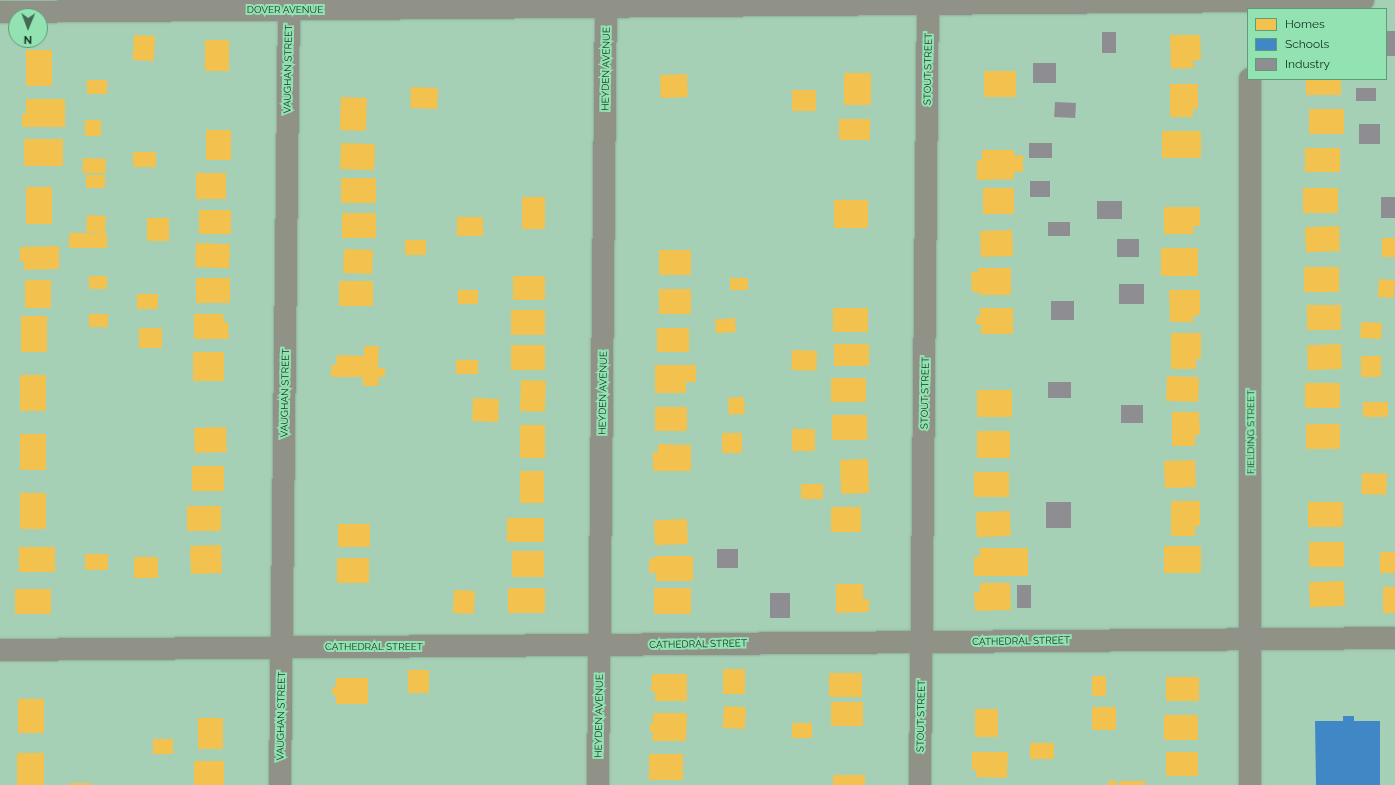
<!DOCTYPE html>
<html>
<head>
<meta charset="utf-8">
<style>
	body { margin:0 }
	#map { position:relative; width:1395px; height:785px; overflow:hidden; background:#a5d0b6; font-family:Raleway,sans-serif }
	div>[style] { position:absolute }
	.homes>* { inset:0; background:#f2c14e; transform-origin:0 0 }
	.schools>* { inset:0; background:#3f88c5 }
	.industry>* { inset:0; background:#8d8d92; transform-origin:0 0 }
	.roads { filter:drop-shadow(0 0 1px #8bad99) drop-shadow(0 0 1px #8bad99) }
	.minor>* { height:22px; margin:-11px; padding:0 11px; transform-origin:11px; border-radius:11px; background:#909288 }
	span { translate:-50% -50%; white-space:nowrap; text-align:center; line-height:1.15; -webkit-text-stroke:4px #93e2b2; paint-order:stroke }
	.street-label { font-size:10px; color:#113320 }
	.legend { position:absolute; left:1247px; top:8px; width:140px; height:72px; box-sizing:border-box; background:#93e2b2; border:1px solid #5f9c78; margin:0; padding:5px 7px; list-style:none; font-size:12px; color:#113320 }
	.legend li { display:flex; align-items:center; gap:8px; height:20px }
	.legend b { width:20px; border:1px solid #5f9c78 }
	.north { position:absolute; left:8px; top:8px; width:40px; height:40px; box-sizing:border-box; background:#93e2b2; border:1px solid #5f9c78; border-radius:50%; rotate:181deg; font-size:11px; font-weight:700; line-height:16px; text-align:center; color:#113320 }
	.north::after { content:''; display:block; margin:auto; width:14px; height:18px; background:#456a54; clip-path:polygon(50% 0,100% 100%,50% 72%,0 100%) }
</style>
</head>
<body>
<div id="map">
	<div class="homes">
		<div style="left:134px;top:35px;width:21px;height:25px;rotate:3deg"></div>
		<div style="clip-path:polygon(1170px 35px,1200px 35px,1201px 60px,1193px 60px,1194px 68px,1171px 69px)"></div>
		<div style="left:205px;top:40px;width:24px;height:31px"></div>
		<div style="left:52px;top:50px;width:36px;height:26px;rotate:90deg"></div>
		<div style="left:984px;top:71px;width:32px;height:26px"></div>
		<div style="left:844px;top:73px;width:27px;height:32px"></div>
		<div style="left:687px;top:74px;width:23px;height:27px;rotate:88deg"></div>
		<div style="left:1306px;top:79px;width:35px;height:16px"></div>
		<div style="left:87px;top:80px;width:20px;height:14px"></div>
		<div style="clip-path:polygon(1170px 84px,1198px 84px,1198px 109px,1193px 109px,1193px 117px,1170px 117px)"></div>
		<div style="left:411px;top:87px;width:27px;height:21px;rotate:2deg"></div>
		<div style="left:816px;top:90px;width:21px;height:24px;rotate:90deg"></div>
		<div style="left:341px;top:97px;width:26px;height:33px;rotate:2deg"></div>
		<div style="clip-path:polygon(26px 99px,65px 99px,65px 127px,22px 127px,22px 114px,26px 114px)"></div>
		<div style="left:1309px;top:109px;width:35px;height:25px"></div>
		<div style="left:839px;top:119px;width:31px;height:21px"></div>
		<div style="left:85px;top:120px;width:16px;height:16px"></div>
		<div style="left:206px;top:130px;width:25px;height:30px"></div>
		<div style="left:1162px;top:131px;width:39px;height:27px"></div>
		<div style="left:24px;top:139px;width:39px;height:27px"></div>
		<div style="left:341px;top:143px;width:34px;height:26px;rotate:2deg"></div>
		<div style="left:1340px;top:148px;width:24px;height:35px;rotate:90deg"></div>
		<div style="clip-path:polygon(982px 150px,1014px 150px,1014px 156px,1023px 155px,1023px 172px,1014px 172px,1014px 179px,977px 180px,977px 160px,982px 160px)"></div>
		<div style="left:133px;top:152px;width:23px;height:15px"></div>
		<div style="left:83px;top:158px;width:23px;height:15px;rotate:2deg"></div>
		<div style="left:196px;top:173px;width:30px;height:26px"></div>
		<div style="left:86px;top:175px;width:19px;height:13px"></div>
		<div style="left:341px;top:178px;width:35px;height:25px"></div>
		<div style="left:52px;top:187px;width:37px;height:26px;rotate:90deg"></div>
		<div style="left:983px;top:188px;width:31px;height:26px"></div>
		<div style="left:1303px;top:188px;width:35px;height:25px"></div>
		<div style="left:522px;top:197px;width:23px;height:32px"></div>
		<div style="left:834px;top:200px;width:34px;height:28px"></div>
		<div style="clip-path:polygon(1164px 207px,1200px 207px,1200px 226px,1193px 226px,1194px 234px,1164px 234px)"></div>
		<div style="left:199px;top:210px;width:32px;height:24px"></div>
		<div style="left:342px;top:213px;width:34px;height:25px"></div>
		<div style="left:87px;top:215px;width:19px;height:17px;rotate:3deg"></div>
		<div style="left:457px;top:217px;width:26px;height:19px"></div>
		<div style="left:147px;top:218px;width:22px;height:23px"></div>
		<div style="left:1339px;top:226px;width:25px;height:34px;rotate:88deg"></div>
		<div style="left:1012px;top:230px;width:26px;height:32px;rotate:88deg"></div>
		<div style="left:107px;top:233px;width:15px;height:38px;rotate:90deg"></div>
		<div style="left:1382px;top:238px;width:13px;height:19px"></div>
		<div style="left:405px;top:240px;width:21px;height:15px"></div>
		<div style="left:196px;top:243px;width:34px;height:24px;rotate:2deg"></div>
		<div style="clip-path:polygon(59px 246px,59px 269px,24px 270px,24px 261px,20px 262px,20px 247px)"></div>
		<div style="left:1161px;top:248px;width:37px;height:28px"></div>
		<div style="left:344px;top:249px;width:29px;height:24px;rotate:2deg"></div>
		<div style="left:659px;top:250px;width:32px;height:25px"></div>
		<div style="left:1304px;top:267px;width:35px;height:25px"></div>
		<div style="clip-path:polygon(978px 268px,1011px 268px,1011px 295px,979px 295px,979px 292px,972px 292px,971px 272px,978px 272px)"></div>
		<div style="left:89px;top:276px;width:18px;height:13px"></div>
		<div style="left:513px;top:276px;width:32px;height:24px"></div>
		<div style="left:230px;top:278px;width:25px;height:34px;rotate:90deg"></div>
		<div style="left:730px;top:278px;width:18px;height:12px"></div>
		<div style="left:1379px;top:279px;width:16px;height:18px;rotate:4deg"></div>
		<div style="left:25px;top:280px;width:26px;height:28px"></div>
		<div style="left:339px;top:281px;width:34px;height:25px"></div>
		<div style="left:659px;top:289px;width:32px;height:25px"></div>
		<div style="left:458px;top:290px;width:20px;height:14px"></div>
		<div style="clip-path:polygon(1169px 290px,1200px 290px,1200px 315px,1193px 316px,1194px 322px,1170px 322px)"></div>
		<div style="left:137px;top:294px;width:21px;height:15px"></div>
		<div style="left:1307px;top:305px;width:34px;height:25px"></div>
		<div style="left:833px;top:308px;width:35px;height:24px"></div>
		<div style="clip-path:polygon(980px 308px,1013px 308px,1013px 334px,981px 334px,981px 324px,976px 324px,976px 317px,980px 317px)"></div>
		<div style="left:511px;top:310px;width:34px;height:25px"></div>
		<div style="left:89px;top:314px;width:19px;height:13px"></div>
		<div style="clip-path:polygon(194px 314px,223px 314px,224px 322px,228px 322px,229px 339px,194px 339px)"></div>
		<div style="left:21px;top:316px;width:26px;height:36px"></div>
		<div style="left:735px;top:318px;width:14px;height:20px;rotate:86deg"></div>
		<div style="left:1361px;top:322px;width:21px;height:16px;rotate:3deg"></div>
		<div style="left:139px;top:328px;width:23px;height:20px"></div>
		<div style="left:657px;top:328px;width:32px;height:24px"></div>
		<div style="clip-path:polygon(1171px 333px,1201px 333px,1201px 359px,1196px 359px,1196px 369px,1171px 369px)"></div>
		<div style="left:834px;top:344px;width:35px;height:22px"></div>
		<div style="left:1341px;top:344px;width:25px;height:34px;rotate:88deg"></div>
		<div style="left:511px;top:345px;width:34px;height:25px"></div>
		<div style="clip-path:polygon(364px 346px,379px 346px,378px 368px,385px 368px,385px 377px,379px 377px,378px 386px,363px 386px,363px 377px,331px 377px,331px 365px,336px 365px,337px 355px,364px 356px)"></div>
		<div style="left:792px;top:350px;width:25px;height:20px;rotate:2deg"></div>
		<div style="left:193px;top:352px;width:31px;height:29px"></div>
		<div style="left:1361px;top:356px;width:20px;height:21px"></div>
		<div style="left:456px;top:360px;width:22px;height:14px"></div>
		<div style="clip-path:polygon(655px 365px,696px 365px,696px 382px,686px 382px,686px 393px,655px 393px)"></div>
		<div style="left:20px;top:375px;width:26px;height:36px"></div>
		<div style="left:1167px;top:376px;width:32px;height:25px;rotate:2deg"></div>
		<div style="left:831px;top:378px;width:35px;height:24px"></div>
		<div style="left:521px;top:380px;width:25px;height:31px;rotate:2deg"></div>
		<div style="left:1305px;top:383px;width:35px;height:25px"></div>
		<div style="left:977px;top:390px;width:35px;height:27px"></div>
		<div style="left:744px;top:397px;width:17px;height:16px;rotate:87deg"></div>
		<div style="left:473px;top:398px;width:26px;height:23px;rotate:2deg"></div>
		<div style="left:1363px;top:402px;width:25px;height:15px"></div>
		<div style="left:655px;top:407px;width:32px;height:24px"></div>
		<div style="clip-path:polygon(1172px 412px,1199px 412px,1200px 435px,1195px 435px,1195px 446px,1172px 446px)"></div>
		<div style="left:832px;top:415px;width:35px;height:25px"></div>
		<div style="left:1306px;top:424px;width:34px;height:25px"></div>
		<div style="left:520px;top:425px;width:25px;height:33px"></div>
		<div style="left:226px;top:427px;width:25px;height:32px;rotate:88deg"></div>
		<div style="left:815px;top:429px;width:22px;height:23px;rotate:90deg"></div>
		<div style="left:977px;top:431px;width:33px;height:27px"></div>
		<div style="left:722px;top:433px;width:20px;height:20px"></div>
		<div style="left:20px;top:434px;width:26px;height:36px"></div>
		<div style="clip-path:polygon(658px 444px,691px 445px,691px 471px,653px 471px,653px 452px,658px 452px)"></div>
		<div style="left:868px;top:459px;width:34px;height:28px;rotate:88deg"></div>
		<div style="left:1195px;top:460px;width:27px;height:31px;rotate:88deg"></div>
		<div style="left:192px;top:466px;width:32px;height:25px"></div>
		<div style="left:520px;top:471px;width:24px;height:32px"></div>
		<div style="left:1009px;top:472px;width:25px;height:35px;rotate:90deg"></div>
		<div style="left:1362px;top:473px;width:25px;height:21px;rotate:2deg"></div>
		<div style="left:801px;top:484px;width:22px;height:15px"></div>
		<div style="left:20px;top:493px;width:26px;height:36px"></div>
		<div style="clip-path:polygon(1171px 501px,1200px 501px,1200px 526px,1195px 526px,1195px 536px,1171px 536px)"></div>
		<div style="left:1343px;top:502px;width:25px;height:35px;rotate:90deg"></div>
		<div style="left:221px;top:506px;width:25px;height:34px;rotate:90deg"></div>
		<div style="left:861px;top:507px;width:25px;height:30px;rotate:90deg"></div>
		<div style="left:1010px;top:511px;width:25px;height:34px;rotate:88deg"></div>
		<div style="left:507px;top:518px;width:37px;height:24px"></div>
		<div style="left:687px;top:519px;width:25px;height:33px;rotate:88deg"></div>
		<div style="left:338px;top:524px;width:32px;height:23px"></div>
		<div style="left:1344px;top:542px;width:25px;height:35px;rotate:90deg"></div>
		<div style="left:221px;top:545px;width:28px;height:31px;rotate:88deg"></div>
		<div style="left:1164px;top:546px;width:37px;height:27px"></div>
		<div style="left:19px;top:547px;width:36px;height:25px"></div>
		<div style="clip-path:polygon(980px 548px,1028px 548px,1028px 576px,974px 576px,974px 557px,979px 557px)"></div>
		<div style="left:512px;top:551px;width:32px;height:26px"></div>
		<div style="left:1380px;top:552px;width:15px;height:21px"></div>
		<div style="left:85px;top:554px;width:23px;height:16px"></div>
		<div style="clip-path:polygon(655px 556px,693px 556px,693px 581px,656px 581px,656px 573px,649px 573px,649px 559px,655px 558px)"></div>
		<div style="left:134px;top:557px;width:24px;height:21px"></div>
		<div style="left:337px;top:558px;width:32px;height:25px"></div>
		<div style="left:1344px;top:581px;width:25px;height:35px;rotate:88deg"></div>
		<div style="clip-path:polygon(980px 583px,1010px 583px,1011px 610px,975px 611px,974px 592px,980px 592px)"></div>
		<div style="clip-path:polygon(836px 584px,863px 584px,863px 599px,869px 599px,869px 612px,836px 613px)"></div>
		<div style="left:1383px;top:587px;width:12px;height:26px"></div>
		<div style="left:508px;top:588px;width:37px;height:25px"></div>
		<div style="left:654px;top:588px;width:37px;height:26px"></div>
		<div style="left:51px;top:589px;width:25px;height:36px;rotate:90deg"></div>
		<div style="left:454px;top:590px;width:21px;height:23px;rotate:3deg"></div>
		<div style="left:723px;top:669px;width:22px;height:25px"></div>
		<div style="left:408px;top:670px;width:21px;height:23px"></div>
		<div style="left:829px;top:673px;width:33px;height:24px"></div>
		<div style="clip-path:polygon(652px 674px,687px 674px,687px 701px,655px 701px,655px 692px,651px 692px)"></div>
		<div style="left:1092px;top:676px;width:14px;height:20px"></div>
		<div style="left:1166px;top:677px;width:33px;height:24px"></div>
		<div style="clip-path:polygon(336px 678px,368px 678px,368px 704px,336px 704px,336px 695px,332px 695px,332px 687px,336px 687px)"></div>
		<div style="left:18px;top:699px;width:26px;height:34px"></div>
		<div style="left:831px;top:702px;width:32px;height:24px"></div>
		<div style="left:724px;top:706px;width:22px;height:22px;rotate:3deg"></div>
		<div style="left:1092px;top:707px;width:24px;height:23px"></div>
		<div style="left:975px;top:709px;width:23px;height:28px"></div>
		<div style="clip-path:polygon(653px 713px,687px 713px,686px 741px,652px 741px,653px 732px,650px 732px,650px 723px,653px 723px)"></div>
		<div style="left:1164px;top:715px;width:34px;height:25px"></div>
		<div style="left:198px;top:718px;width:25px;height:31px"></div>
		<div style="left:792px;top:723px;width:20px;height:15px"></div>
		<div style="left:153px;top:739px;width:20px;height:15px"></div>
		<div style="left:1030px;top:743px;width:24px;height:16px"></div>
		<div style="clip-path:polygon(972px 752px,1008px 752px,1007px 778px,976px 777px,976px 770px,972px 770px)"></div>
		<div style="left:1166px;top:752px;width:32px;height:24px"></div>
		<div style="left:17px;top:753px;width:27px;height:32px"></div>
		<div style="left:649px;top:754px;width:34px;height:26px"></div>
		<div style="left:194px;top:761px;width:30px;height:24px"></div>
		<div style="left:833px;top:775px;width:32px;height:10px"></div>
		<div style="left:1108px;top:781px;width:10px;height:4px"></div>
		<div style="left:1120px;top:781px;width:25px;height:4px"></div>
		<div style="left:70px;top:783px;width:21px;height:2px"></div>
	</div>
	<div class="schools">
		<div style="clip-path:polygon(1343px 716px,1354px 716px,1354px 721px,1380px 721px,1380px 785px,1316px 785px,1315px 721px,1343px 721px)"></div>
	</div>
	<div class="industry">
		<div style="left:1395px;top:31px;width:25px;height:9px;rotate:90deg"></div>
		<div style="left:1102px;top:32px;width:14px;height:21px"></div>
		<div style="left:1033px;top:63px;width:23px;height:20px"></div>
		<div style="left:1356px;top:88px;width:20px;height:13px"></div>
		<div style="left:1055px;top:102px;width:21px;height:15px;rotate:3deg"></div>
		<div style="left:1380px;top:124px;width:20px;height:21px;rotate:90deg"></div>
		<div style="left:1029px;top:143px;width:23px;height:15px"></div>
		<div style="left:1030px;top:181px;width:20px;height:16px"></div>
		<div style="left:1381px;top:197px;width:14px;height:21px"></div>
		<div style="left:1097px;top:201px;width:25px;height:18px"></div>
		<div style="left:1048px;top:222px;width:22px;height:14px"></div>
		<div style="left:1117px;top:239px;width:22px;height:18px"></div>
		<div style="left:1119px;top:284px;width:25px;height:20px"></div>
		<div style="left:1051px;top:301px;width:23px;height:19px"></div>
		<div style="left:1071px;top:382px;width:16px;height:23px;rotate:90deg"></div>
		<div style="left:1121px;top:405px;width:22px;height:18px"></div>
		<div style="left:1046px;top:502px;width:25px;height:26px"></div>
		<div style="left:717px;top:549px;width:21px;height:19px"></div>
		<div style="left:1017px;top:585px;width:14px;height:23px"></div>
		<div style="left:770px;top:593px;width:20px;height:25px"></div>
	</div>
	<div class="roads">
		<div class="minor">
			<div style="left:0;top:12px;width:1363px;rotate:-0.5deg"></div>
			<div style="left:1250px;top:79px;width:706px;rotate:90deg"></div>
			<div style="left:0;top:650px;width:1395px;rotate:-0.49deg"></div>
			<div style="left:280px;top:785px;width:785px;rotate:-89.34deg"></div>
			<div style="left:598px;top:785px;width:785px;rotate:-89.42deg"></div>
			<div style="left:920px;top:785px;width:785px;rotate:-89.42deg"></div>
		</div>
	</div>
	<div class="street-label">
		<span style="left:285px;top:10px">DOVER AVENUE</span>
		<span style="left:288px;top:69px;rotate:-89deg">VAUGHAN STREET</span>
		<span style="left:606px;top:69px;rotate:-89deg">HEYDEN AVENUE</span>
		<span style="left:928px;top:69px;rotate:-89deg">STOUT STREET</span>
		<span style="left:285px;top:393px;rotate:-89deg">VAUGHAN STREET</span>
		<span style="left:603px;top:393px;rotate:-89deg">HEYDEN AVENUE</span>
		<span style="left:925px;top:393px;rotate:-89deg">STOUT STREET</span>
		<span style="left:1251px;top:432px;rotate:-90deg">FIELDING STREET</span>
		<span style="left:1021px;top:641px;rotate:-1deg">CATHEDRAL STREET</span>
		<span style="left:698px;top:644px;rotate:-1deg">CATHEDRAL STREET</span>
		<span style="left:374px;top:647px">CATHEDRAL STREET</span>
		<span style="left:281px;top:716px;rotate:-89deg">VAUGHAN STREET</span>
		<span style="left:599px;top:716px;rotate:-89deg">HEYDEN AVENUE</span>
		<span style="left:921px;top:716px;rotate:-89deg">STOUT STREET</span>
	</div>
	<ul class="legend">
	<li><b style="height:11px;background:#f2c14e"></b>Homes</li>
	<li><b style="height:11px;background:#3f88c5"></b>Schools</li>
	<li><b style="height:11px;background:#8d8d92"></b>Industry</li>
	</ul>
	<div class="north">N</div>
</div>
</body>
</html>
